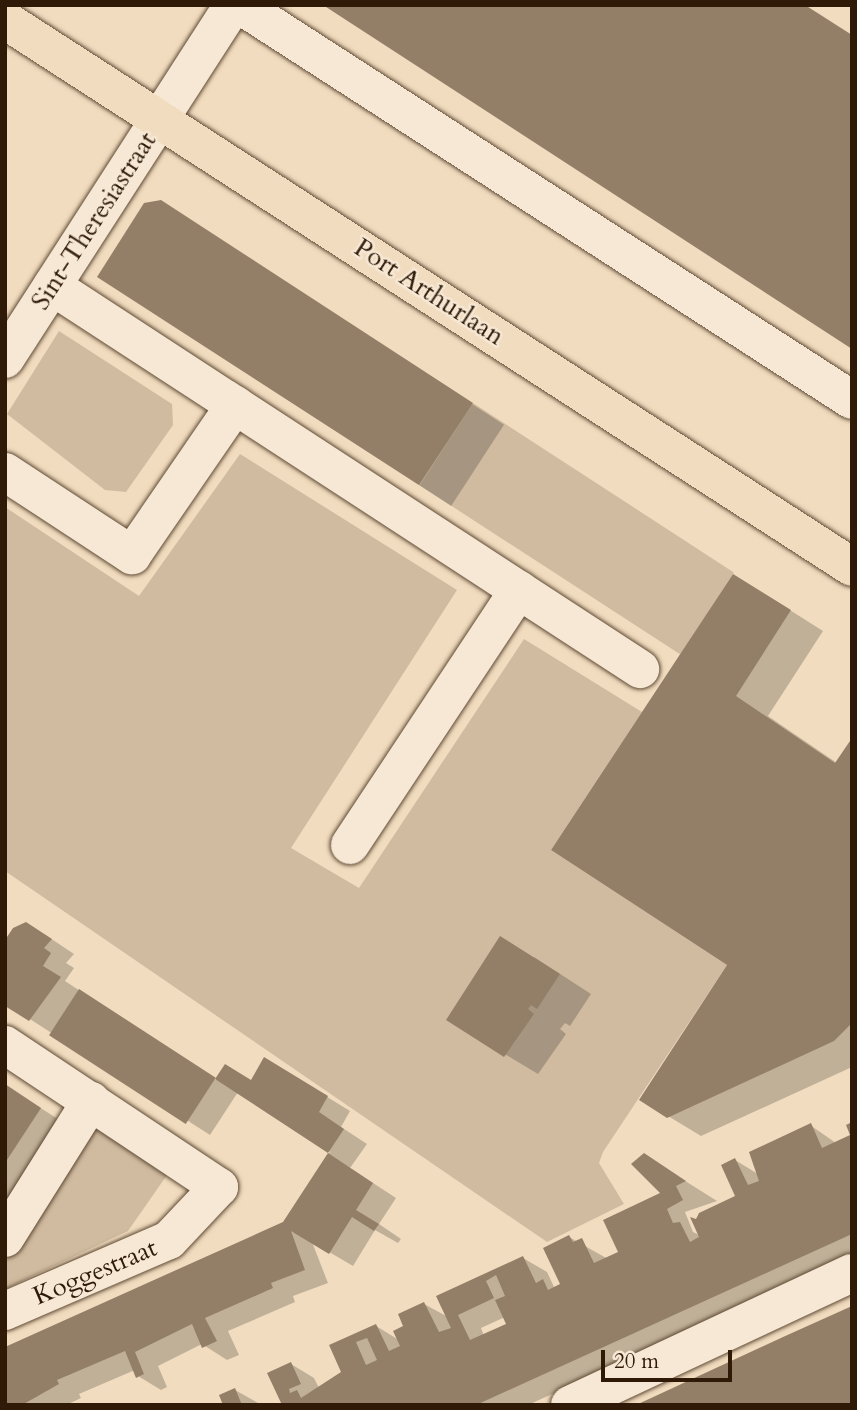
<!DOCTYPE html>
<html>
<head>
<meta charset="utf-8">
<style>
	body { margin:0 }
	#map { position:relative; width:857px; height:1410px; overflow:hidden; background:#f1dcbf; font-family:Cardo,serif }
	div>[style] { position:absolute }
	.green>* { inset:0; background:#d0bba0; transform-origin:0 0 }
	.shadow>* { inset:0; background:#0003; transform-origin:0 0 }
	.building>* { inset:0; background:#937f67; transform-origin:0 0 }
	.roads { filter:drop-shadow(0 0 2px #5f4a35) drop-shadow(0 0 2px #5f4a35) }
	.minor>* { height:38px; margin:-19px; padding:0 19px; transform-origin:19px; border-radius:19px; background:#f6e8d5 }
	.major>* { height:38px; margin:-19px; padding:0 19px; transform-origin:19px; border-radius:19px; background:#f1dcbf }
	span { translate:-50% -50%; white-space:nowrap; text-align:center; line-height:1.15; -webkit-text-stroke:5px #f6e8d5; paint-order:stroke }
	.street-label { font-size:26px; color:#2e1a07 }
	.frame { position:absolute; inset:0; border:7px solid #2e1a07; pointer-events:none }
	.scale { position:absolute; left:601px; top:1350px; width:131px; height:32px; box-sizing:border-box; border:4px solid #2e1a07; border-top:0; padding-left:9px; font-size:21px; line-height:24px; white-space:nowrap; color:#2e1a07; -webkit-text-stroke:5px #f6e8d5; paint-order:stroke }
</style>
</head>
<body>
<div id="map">
	<div class="green">
		<div style="clip-path:polygon(59px 331px,172px 404px,173px 425px,126px 492px,105px 490px,7px 414px)"></div>
		<div style="left:473px;top:403px;width:311px;height:98px;rotate:33deg"></div>
		<div style="clip-path:polygon(240px 454px,457px 590px,291px 848px,359px 888px,524px 639px,642px 712px,551px 850px,727px 965px,603px 1152px,599px 1163px,624px 1204px,547px 1242px,5px 871px,5px 507px,139px 596px)"></div>
		<div style="clip-path:polygon(93px 1126px,167px 1175px,128px 1231px,5px 1289px,5px 1263px)"></div>
	</div>
	<div class="shadow">
		<div style="left:161px;top:202px;width:409px;height:97px;rotate:33deg"></div>
		<div style="clip-path:polygon(766px 595px,823px 631px,768px 716px,837px 763px,852px 741px,852px 1067px,701px 1136px,668px 1116px,730px 965px,553px 850px)"></div>
		<div style="clip-path:polygon(50px 938px,74px 954px,66px 963px,74px 968px,65px 981px,216px 1080px,226px 1066px,252px 1082px,288px 1073px,350px 1111px,341px 1127px,367px 1144px,350px 1168px,396px 1198px,379px 1224px,401px 1239px,398px 1243px,375px 1230px,353px 1266px,312px 1242px,328px 1283px,293px 1296px,295px 1302px,228px 1331px,239px 1355px,227px 1360px,202px 1344px,158px 1366px,167px 1387px,161px 1390px,138px 1376px,135px 1370px,79px 1394px,81px 1398px,66px 1405px,24px 1405px,18px 1393px,284px 1223px,330px 1152px,238px 1092px,210px 1135px,5px 1003px)"></div>
		<div style="clip-path:polygon(534px 957px,591px 994px,570px 1026px,565px 1023px,560px 1029px,566px 1034px,538px 1074px,448px 1020px)"></div>
		<div style="clip-path:polygon(5px 1085px,64px 1123px,5px 1213px)"></div>
		<div style="clip-path:polygon(evenodd,810px 1125px,836px 1143px,852px 1136px,852px 1257px,528px 1405px,284px 1405px,291px 1364px,314px 1378px,319px 1388px,343px 1373px,331px 1346px,376px 1326px,399px 1340px,424px 1304px,448px 1317px,439px 1297px,523px 1258px,547px 1272px,555px 1289px,563px 1285px,569px 1237px,608px 1259px,621px 1253px,663px 1193px,644px 1155px,717px 1201px,685px 1212px,693px 1232px,701px 1236px,696px 1221px,738px 1197px,735px 1160px,758px 1174px,810px 1125px,505px 1317px,509px 1325px,484px 1336px,481px 1328px,505px 1317px)"></div>
		<div style="clip-path:polygon(235px 1390px,258px 1403px,259px 1405px,225px 1405px)"></div>
	</div>
	<div class="building">
		<div style="clip-path:polygon(323px 5px,805px 5px,852px 35px,852px 349px)"></div>
		<div style="clip-path:polygon(161px 200px,473px 403px,419px 485px,97px 277px,144px 203px)"></div>
		<div style="clip-path:polygon(733px 574px,791px 610px,736px 696px,835px 763px,852px 738px,852px 1023px,834px 1041px,667px 1118px,639px 1100px,727px 965px,551px 850px)"></div>
		<div style="clip-path:polygon(26px 922px,52px 939px,44px 948px,51px 953px,43px 966px,61px 977px,29px 1021px,5px 1006px,5px 940px,13px 928px)"></div>
		<div style="clip-path:polygon(500px 936px,560px 974px,537px 1009px,531px 1005px,528px 1009px,534px 1014px,504px 1057px,446px 1020px)"></div>
		<div style="left:79px;top:989px;width:163px;height:55px;rotate:33deg"></div>
		<div style="clip-path:polygon(264px 1057px,328px 1096px,319px 1112px,344px 1129px,328px 1153px,373px 1183px,356px 1210px,379px 1224px,374px 1231px,352px 1217px,329px 1254px,291px 1231px,305px 1270px,271px 1283px,273px 1288px,205px 1318px,217px 1341px,202px 1348px,192px 1324px,135px 1352px,144px 1374px,136px 1378px,125px 1351px,57px 1380px,59px 1384px,22px 1405px,5px 1405px,5px 1347px,283px 1222px,328px 1153px,215px 1079px,225px 1064px,251px 1080px)"></div>
		<div style="clip-path:polygon(5px 1084px,41px 1108px,5px 1163px)"></div>
		<div style="clip-path:polygon(evenodd,852px 1122px,852px 1234px,476px 1405px,282px 1405px,267px 1373px,291px 1362px,301px 1384px,289px 1389px,290px 1393px,297px 1390px,301px 1398px,341px 1372px,329px 1345px,376px 1324px,389px 1351px,400px 1346px,393px 1331px,403px 1326px,398px 1314px,424px 1302px,439px 1332px,451px 1328px,436px 1296px,523px 1256px,536px 1283px,543px 1279px,548px 1290px,560px 1284px,543px 1248px,569px 1235px,573px 1242px,582px 1238px,594px 1263px,618px 1252px,603px 1220px,660px 1193px,631px 1164px,644px 1153px,686px 1181px,676px 1186px,683px 1200px,667px 1209px,673px 1223px,680px 1222px,690px 1242px,699px 1237px,690px 1217px,696px 1219px,699px 1213px,735px 1196px,721px 1165px,735px 1158px,748px 1185px,759px 1181px,749px 1152px,811px 1123px,822px 1148px,850px 1135px,846px 1125px,852px 1122px,496px 1275px,505px 1296px,495px 1300px,506px 1324px,470px 1340px,458px 1315px,494px 1298px,486px 1281px,496px 1275px,852px 1122px,367px 1338px,377px 1360px,366px 1365px,356px 1342px,367px 1338px)"></div>
		<div style="clip-path:polygon(852px 1306px,852px 1405px,636px 1405px,783px 1337px)"></div>
		<div style="clip-path:polygon(235px 1388px,242px 1405px,223px 1405px,219px 1395px)"></div>
	</div>
	<div class="roads">
		<div class="minor">
			<div style="left:240px;top:5px;width:728px;rotate:32.84deg"></div>
			<div style="left:52px;top:286px;width:702px;rotate:33.08deg"></div>
			<div style="left:5px;top:359px;width:421px;rotate:-57.2deg"></div>
			<div style="left:5px;top:472px;width:152px;rotate:33.2deg"></div>
			<div style="left:132px;top:555px;width:182px;rotate:-55.5deg"></div>
			<div style="left:350px;top:845px;width:306px;rotate:-56.5deg"></div>
			<div style="left:5px;top:1045px;width:257px;rotate:33.6deg"></div>
			<div style="left:219px;top:1187px;width:73px;rotate:133.3deg"></div>
			<div style="left:169px;top:1240px;width:179px;rotate:156.6deg"></div>
			<div style="left:5px;top:1238px;width:162px;rotate:-57.9deg"></div>
			<div style="left:570px;top:1405px;width:311px;rotate:-25.1deg"></div>
		</div>
		<div class="major">
			<div style="left:5px;top:20px;width:1008px;rotate:32.85deg"></div>
		</div>
	</div>
	<div class="street-label">
		<span style="left:94px;top:221px;rotate:-57deg">Sint-Theresiastraat</span>
		<span style="left:429px;top:292px;rotate:33deg">Port Arthurlaan</span>
		<span style="left:95px;top:1272px;rotate:-23deg">Koggestraat</span>
	</div>
	<div class="frame"></div>
	<div class="scale">20 m</div>
</div>
</body>
</html>
